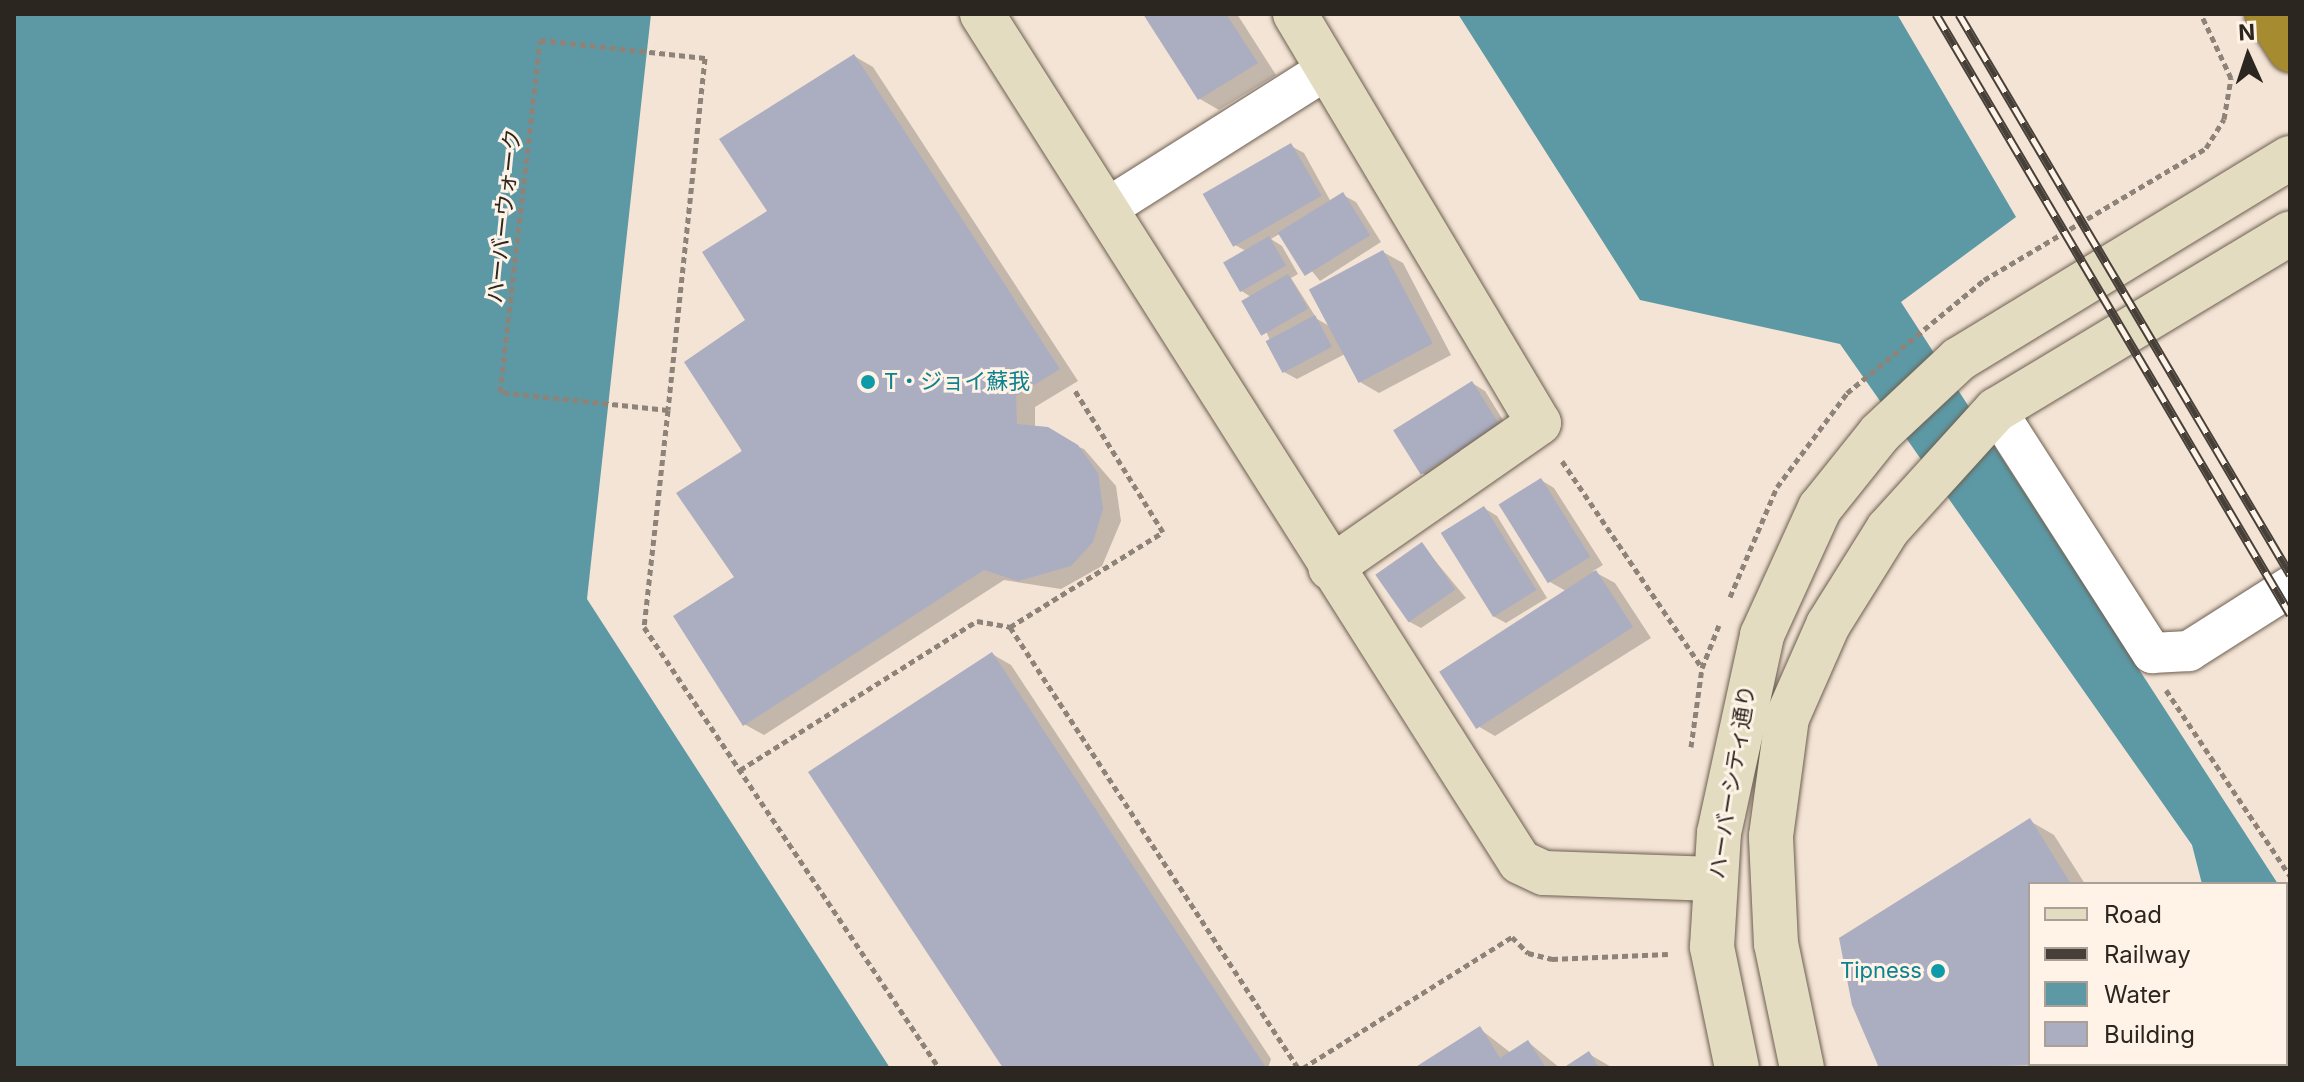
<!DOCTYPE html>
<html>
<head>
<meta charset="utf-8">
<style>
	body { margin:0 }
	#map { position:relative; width:2304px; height:1082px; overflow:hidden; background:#f4e4d5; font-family:Inter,"Noto Sans JP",sans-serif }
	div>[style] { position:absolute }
	.water>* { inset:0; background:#5d99a5; transform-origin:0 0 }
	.shadow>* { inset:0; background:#0003 }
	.building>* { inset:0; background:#abadc0; transform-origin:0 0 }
	.path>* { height:5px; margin-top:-2.5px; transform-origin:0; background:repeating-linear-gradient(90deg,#8e8379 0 6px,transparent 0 10px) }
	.roads { filter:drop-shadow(0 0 2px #6c5f51) drop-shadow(0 0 2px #6c5f51) }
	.street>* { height:40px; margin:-20px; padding:0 20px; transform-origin:20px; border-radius:20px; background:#fff }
	.secondary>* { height:44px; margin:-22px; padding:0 22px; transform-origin:22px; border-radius:22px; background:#e4dcc1 }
	.highway>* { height:44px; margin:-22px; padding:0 22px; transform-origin:22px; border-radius:22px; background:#a68b31 }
	.rail>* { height:9px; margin-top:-4.5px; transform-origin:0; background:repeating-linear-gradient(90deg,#fff2e6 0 18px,#474039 0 36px); box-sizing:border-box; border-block:2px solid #474039 }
	.dots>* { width:22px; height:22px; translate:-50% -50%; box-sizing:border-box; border:4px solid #fff2e6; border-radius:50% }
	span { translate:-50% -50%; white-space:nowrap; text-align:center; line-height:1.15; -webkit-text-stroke:6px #fff2e6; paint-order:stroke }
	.street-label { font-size:22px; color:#2c2620 }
	.culture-label { font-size:22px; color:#0d838f }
	.left { translate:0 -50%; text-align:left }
	.right { translate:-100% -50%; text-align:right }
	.frame { position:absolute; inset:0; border:16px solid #2c2620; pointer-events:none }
	.legend { position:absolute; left:2028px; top:882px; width:260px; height:184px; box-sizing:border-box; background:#fff2e6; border:2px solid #aba097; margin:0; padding:10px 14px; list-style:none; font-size:24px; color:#2c2620 }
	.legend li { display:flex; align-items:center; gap:16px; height:40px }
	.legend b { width:40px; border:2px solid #aba097 }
	.north { position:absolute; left:2208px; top:16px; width:80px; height:80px; -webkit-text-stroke:6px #fff2e6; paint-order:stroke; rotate:357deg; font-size:22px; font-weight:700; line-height:32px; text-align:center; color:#2c2620 }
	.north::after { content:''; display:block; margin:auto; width:28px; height:36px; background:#2c2620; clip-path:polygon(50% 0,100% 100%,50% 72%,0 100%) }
</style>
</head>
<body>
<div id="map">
	<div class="water">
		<div style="clip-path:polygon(14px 14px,651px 14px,587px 599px,890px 1068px,14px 1068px)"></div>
		<div style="clip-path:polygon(1458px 14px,1897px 14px,2016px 217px,1901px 302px,2278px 884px,2202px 884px,2192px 845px,1840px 344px,1640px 300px)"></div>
		<div style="left:2286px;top:896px;width:7px;height:167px;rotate:56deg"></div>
	</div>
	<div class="shadow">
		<div style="clip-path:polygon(1146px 14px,1237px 14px,1276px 75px,1219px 110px,1200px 99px)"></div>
		<div style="clip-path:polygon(854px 56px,873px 67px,1078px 381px,1035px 407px,1035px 430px,1084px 449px,1116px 486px,1121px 521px,1102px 566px,1061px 589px,1004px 580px,764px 735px,744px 724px,736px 578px,747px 320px,770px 211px)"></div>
		<div style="clip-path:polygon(1291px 146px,1304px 153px,1331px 202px,1343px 195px,1356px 202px,1381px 242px,1320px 281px,1281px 233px,1271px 239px,1282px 246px,1298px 274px,1291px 278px,1317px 319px,1331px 327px,1383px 252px,1403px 263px,1451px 355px,1379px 393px,1360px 382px,1345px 354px,1297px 379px,1284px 372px,1251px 297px,1240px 290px,1246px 251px,1235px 245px)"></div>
		<div style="clip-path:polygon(1472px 383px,1485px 391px,1511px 433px,1434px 480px,1421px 472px)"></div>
		<div style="clip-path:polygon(1541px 480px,1554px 488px,1603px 565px,1593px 571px,1615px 583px,1651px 638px,1495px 736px,1476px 725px,1566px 591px,1550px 582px)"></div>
		<div style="clip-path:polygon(1484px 508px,1497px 516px,1547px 598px,1506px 623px,1493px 616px)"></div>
		<div style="clip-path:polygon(1422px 545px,1466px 598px,1421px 628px,1408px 621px)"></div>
		<div style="clip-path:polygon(992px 654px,1011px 665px,1271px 1059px,1268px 1068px,1005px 1068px)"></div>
		<div style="clip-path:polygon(2030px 821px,2054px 835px,2085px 884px,2030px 884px,2030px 1064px,2136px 1064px,1881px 1068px,1854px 1004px)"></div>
		<div style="clip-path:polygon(1480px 1029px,1511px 1053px,1528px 1042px,1560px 1068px,1418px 1068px)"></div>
		<div style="clip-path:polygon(1589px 1054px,1613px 1068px,1566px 1068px)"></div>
	</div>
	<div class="building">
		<div style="clip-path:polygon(1143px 14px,1226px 14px,1258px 63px,1198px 100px)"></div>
		<div style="clip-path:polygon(854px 54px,1060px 369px,1016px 396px,1017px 424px,1048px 427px,1078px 445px,1098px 473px,1103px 509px,1093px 542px,1071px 566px,1018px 581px,984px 570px,743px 726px,673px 616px,734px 577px,676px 493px,742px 451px,684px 362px,745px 320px,702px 252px,767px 211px,719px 139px)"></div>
		<div style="left:1291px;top:143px;width:61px;height:102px;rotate:60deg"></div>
		<div style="left:1343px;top:192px;width:51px;height:77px;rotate:58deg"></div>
		<div style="left:1269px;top:236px;width:34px;height:53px;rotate:60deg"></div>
		<div style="left:1383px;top:250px;width:106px;height:84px;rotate:62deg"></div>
		<div style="left:1288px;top:274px;width:40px;height:54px;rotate:60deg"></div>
		<div style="left:1315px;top:315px;width:36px;height:56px;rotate:62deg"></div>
		<div style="left:1472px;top:381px;width:52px;height:93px;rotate:58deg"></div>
		<div style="left:1541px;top:478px;width:93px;height:50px;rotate:58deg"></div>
		<div style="left:1484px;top:506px;width:99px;height:51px;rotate:58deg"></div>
		<div style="left:1422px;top:542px;width:58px;height:57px;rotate:55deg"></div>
		<div style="left:1596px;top:570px;width:68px;height:187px;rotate:57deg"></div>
		<div style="clip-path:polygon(992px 652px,1253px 1048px,1266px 1068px,1003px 1068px,808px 772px)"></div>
		<div style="clip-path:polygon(2030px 818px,2071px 884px,2030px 884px,2030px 1064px,2089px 1064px,1879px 1068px,1852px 1005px,1839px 938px)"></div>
		<div style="clip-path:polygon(1480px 1026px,1500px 1058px,1528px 1040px,1546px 1068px,1414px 1068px)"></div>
		<div style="clip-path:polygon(1589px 1051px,1599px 1068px,1563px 1068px)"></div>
	</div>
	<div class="path">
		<div style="left:668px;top:410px;width:169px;rotate:-173.9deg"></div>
		<div style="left:500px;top:392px;width:354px;rotate:-83.5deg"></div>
		<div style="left:540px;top:40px;width:166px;rotate:6.2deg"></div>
		<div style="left:705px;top:58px;width:354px;rotate:96deg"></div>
		<div style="left:668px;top:410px;width:218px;rotate:96.3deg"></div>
		<div style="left:644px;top:627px;width:531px;rotate:56.22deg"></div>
		<div style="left:1562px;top:461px;width:250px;rotate:55.9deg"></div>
		<div style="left:1730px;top:597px;width:120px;rotate:-66.9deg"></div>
		<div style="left:1777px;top:487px;width:117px;rotate:-53.3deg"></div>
		<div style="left:1847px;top:393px;width:178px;rotate:-39.5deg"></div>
		<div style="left:1984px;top:280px;width:258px;rotate:-30.7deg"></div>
		<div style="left:2206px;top:148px;width:34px;rotate:-58deg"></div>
		<div style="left:2224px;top:119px;width:42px;rotate:-80.3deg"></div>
		<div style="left:2231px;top:78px;width:71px;rotate:-115.1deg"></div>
		<div style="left:1010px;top:627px;width:527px;rotate:56.85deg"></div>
		<div style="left:2166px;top:690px;width:224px;rotate:56.3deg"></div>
		<div style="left:1691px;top:747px;width:80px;rotate:-82.1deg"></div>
		<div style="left:1702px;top:668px;width:46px;rotate:-68.4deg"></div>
		<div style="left:740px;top:770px;width:280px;rotate:-32.2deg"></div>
		<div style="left:977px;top:621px;width:34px;rotate:10deg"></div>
		<div style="left:1010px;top:627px;width:180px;rotate:-31.8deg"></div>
		<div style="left:1163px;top:532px;width:168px;rotate:-121.9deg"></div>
		<div style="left:1303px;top:1068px;width:247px;rotate:-32.1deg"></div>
		<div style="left:1512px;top:937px;width:23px;rotate:45deg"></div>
		<div style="left:1528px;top:953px;width:25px;rotate:14deg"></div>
		<div style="left:1552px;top:959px;width:116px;rotate:-2.5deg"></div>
	</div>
	<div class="roads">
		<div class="street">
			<div style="left:1106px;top:209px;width:264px;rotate:-32.3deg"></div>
			<div style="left:1996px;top:410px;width:289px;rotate:57.3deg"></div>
			<div style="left:2152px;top:653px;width:37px;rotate:-3deg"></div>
			<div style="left:2189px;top:651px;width:120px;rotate:-32.4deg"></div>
		</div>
		<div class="secondary">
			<div style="left:982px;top:14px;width:1004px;rotate:57.61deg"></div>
			<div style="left:1520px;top:862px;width:26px;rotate:25deg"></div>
			<div style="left:1544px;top:873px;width:171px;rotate:2deg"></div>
			<div style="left:1295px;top:14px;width:476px;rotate:59.2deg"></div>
			<div style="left:1539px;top:423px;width:254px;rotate:145.2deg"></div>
			<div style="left:1737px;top:1068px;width:124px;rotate:-101.7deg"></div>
			<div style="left:1712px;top:947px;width:114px;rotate:-86.5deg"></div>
			<div style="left:1719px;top:833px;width:203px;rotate:-77.7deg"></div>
			<div style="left:1762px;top:635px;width:140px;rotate:-65.5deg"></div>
			<div style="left:1820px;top:508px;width:96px;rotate:-51.3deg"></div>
			<div style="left:1880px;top:433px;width:108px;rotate:-43.1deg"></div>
			<div style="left:1959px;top:359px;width:387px;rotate:-31.3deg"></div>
			<div style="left:1802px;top:1068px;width:127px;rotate:-101.8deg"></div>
			<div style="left:1776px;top:944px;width:108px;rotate:-92.7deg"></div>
			<div style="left:1771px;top:836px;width:119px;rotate:-82.3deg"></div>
			<div style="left:1787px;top:718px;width:102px;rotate:-66.2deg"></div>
			<div style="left:1828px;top:625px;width:113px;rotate:-58deg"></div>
			<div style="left:1888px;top:529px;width:161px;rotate:-47.8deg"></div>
			<div style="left:1996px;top:410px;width:343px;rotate:-31deg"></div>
		</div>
		<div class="highway">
			<div style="left:2267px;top:14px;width:43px;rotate:57.4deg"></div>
		</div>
	</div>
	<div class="rail">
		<div style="left:1936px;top:14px;width:697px;rotate:59.46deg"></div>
		<div style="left:1959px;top:14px;width:651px;rotate:59.41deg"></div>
	</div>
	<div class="dots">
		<div style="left:868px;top:382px;background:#0f9aa8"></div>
		<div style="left:1938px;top:971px;background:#0f9aa8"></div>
	</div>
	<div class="street-label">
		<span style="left:504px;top:216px;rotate:-84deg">ハーバーウォーク</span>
		<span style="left:1732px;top:782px;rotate:-81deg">ハーバーシティ通り</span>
	</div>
	<div class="culture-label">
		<span class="left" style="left:884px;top:382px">T・ジョイ蘇我</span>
		<span class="right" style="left:1922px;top:971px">Tipness</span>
	</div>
	<div class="frame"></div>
	<ul class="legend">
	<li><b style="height:10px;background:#e4dcc1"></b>Road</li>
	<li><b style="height:10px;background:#474039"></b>Railway</li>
	<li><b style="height:22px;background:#5d99a5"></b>Water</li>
	<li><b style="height:22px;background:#abadc0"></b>Building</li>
	</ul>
	<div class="north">N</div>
</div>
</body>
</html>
